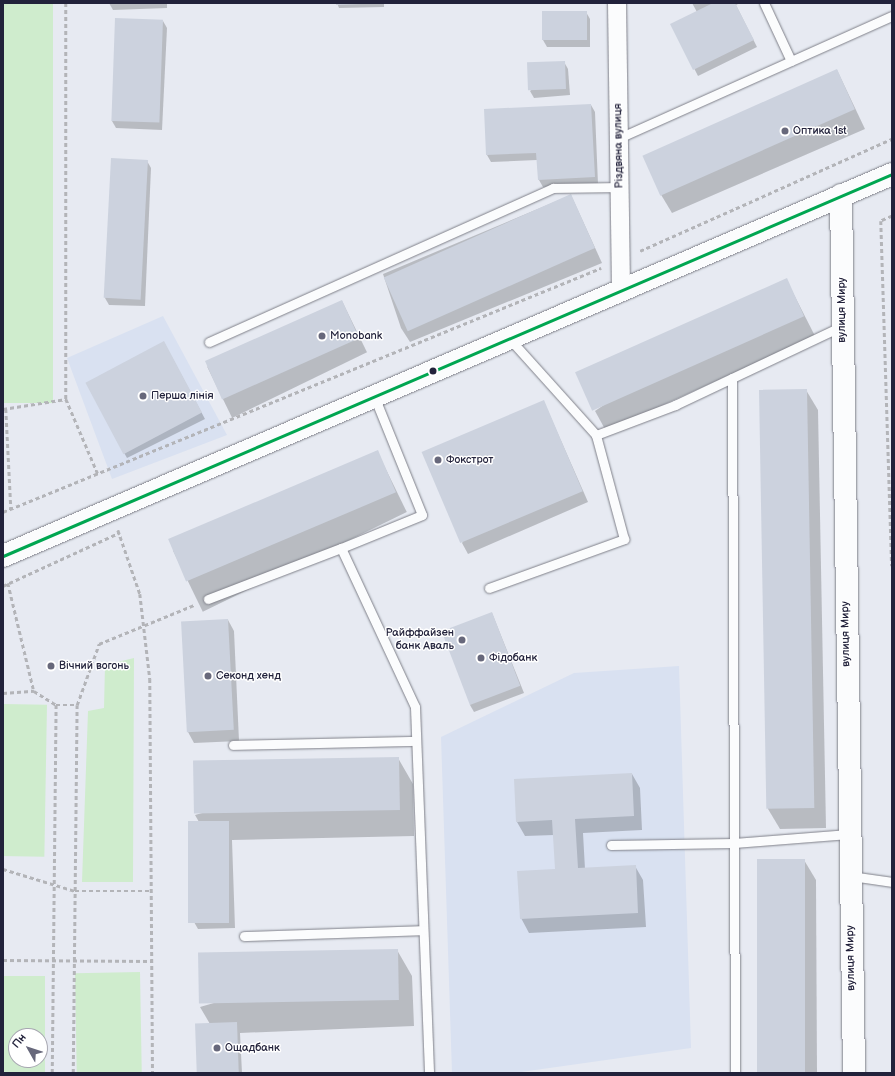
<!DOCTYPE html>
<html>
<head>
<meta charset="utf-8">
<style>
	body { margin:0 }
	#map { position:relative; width:895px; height:1076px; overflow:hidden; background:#e7eaf2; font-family:"Balsamiq Sans",sans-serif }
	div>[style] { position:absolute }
	.built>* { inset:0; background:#d9e1f1 }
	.green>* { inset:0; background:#cfeccd; transform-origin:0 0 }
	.shadow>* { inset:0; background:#0003; transform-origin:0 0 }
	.building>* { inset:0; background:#ccd2de; transform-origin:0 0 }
	.path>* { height:2.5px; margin-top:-1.25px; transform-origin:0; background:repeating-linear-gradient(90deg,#b3b4b8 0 4px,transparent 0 7px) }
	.roads { filter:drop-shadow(0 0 1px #7f8089) drop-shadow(0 0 1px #7f8089) }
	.service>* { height:9px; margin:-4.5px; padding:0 4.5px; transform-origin:4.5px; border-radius:4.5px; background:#fbfcfd }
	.minor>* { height:18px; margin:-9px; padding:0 9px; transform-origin:9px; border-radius:9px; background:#fbfcfd }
	.secondary>* { height:22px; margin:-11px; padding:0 11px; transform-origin:11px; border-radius:11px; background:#fbfcfd }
	.bus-1>* { height:3px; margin:-1.5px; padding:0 1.5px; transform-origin:1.5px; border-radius:1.5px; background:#00a651 }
	.dots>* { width:11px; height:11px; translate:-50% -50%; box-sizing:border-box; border:2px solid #fff; border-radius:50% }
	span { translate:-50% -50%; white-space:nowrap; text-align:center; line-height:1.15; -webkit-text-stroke:3px #fff; paint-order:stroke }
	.poi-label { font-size:11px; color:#22223b }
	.left { translate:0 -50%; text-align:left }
	.right { translate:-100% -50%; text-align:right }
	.street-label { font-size:11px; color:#22223b }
	.frame { position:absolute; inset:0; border:4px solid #22223b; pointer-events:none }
	.north { position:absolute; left:8px; top:1028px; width:40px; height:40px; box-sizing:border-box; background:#fff; border:1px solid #a7a7b1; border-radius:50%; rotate:309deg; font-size:11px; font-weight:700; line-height:16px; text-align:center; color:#22223b }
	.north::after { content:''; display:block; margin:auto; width:14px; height:18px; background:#67687b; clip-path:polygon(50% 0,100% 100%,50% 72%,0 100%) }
</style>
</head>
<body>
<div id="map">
	<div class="built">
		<div style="clip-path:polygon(163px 316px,227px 435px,112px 479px,67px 358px)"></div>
		<div style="clip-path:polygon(679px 666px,691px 1048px,514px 1073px,452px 1073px,441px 737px,574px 673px)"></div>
	</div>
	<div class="green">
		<div style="left:3px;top:3px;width:50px;height:400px"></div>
		<div style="clip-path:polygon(134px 658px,133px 882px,82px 882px,88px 711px,104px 708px,105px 665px)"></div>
		<div style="left:3px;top:704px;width:44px;height:152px;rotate:1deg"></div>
		<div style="left:140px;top:972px;width:101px;height:65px;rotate:89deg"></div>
		<div style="clip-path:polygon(evenodd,3px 976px,45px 976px,45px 1073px,3px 1073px,3px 976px,16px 1036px,40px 1036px,40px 1060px,16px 1060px,16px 1036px)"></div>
	</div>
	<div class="shadow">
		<div style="clip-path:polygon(109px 3px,167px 3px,167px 8px,113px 10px)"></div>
		<div style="clip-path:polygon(337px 3px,384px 3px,384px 7px,339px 8px)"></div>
		<div style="clip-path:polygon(692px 3px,740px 3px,736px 5px,757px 47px,698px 76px,672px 25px,697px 12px)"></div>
		<div style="clip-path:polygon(543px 12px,586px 12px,590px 19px,590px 47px,547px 47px,543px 40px)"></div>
		<div style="clip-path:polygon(163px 21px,167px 28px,162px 130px,116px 128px,112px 121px)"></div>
		<div style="clip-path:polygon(564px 62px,568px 69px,570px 95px,534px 98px,530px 91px)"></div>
		<div style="clip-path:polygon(837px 70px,865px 129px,672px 213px,660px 193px)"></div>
		<div style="clip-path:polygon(591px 105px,595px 112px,598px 184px,543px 187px,539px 180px,537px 160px,491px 162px,487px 155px)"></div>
		<div style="clip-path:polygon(147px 161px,151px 168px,145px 306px,109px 305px,105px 298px)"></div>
		<div style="clip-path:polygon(571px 195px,602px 263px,410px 342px,401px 328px,383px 274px)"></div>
		<div style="clip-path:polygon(786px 279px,815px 336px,606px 431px,595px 411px)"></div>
		<div style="left:342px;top:301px;width:57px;height:150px;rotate:64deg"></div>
		<div style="clip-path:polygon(168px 350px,205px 419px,127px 458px,123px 451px)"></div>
		<div style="clip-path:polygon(806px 390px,818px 410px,826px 828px,780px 829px,768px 809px)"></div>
		<div style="clip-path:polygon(544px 402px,588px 502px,468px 554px,462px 543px)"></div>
		<div style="left:377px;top:451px;width:68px;height:227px;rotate:64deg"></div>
		<div style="clip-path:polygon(492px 613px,524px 693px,474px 712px,470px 705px)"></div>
		<div style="clip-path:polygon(228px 620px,234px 631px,239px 741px,194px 743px,188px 732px,183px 623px)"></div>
		<div style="clip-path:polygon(398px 758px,413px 784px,414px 836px,232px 840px,235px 928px,198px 929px,194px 922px,199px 822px,195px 815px)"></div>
		<div style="clip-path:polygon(632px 774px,640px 788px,642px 830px,583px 833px,585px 869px,635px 866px,643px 880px,646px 927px,529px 933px,521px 918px,556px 870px,554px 835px,525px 836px,517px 822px)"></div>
		<div style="clip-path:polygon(804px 860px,816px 880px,817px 1073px,759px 1073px)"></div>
		<div style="clip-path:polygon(397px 950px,412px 976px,414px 1026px,240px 1033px,242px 1073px,199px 1073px,210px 1024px,200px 1007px)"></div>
	</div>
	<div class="building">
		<div style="clip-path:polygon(336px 3px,361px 3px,361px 4px,336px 5px)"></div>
		<div style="clip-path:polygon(713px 3px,735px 3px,754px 40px,693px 70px,670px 24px)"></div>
		<div style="left:542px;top:11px;width:45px;height:29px"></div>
		<div style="left:115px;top:18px;width:48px;height:103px;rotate:2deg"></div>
		<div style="left:565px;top:61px;width:28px;height:38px;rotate:88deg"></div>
		<div style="left:837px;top:69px;width:44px;height:213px;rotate:66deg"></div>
		<div style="clip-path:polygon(591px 104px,595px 177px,538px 180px,536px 153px,486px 155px,484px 109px)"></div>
		<div style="left:111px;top:158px;width:37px;height:140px;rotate:3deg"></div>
		<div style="left:571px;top:194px;width:59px;height:205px;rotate:66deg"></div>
		<div style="left:787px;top:278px;width:42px;height:232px;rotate:66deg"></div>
		<div style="left:342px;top:300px;width:42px;height:150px;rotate:66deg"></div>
		<div style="left:164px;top:341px;width:81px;height:89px;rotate:62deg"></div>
		<div style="left:807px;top:389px;width:419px;height:48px;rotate:89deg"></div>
		<div style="left:544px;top:400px;width:99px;height:133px;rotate:67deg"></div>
		<div style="left:378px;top:450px;width:46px;height:228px;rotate:67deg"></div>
		<div style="left:492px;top:612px;width:79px;height:54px;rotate:69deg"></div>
		<div style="left:228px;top:619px;width:111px;height:47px;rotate:87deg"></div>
		<div style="left:399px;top:757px;width:53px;height:206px;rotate:89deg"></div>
		<div style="clip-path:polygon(632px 773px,634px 816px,575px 819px,578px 868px,636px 865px,638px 913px,520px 919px,517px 871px,555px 869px,552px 820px,516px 822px,514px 779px)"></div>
		<div style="left:188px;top:821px;width:41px;height:102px"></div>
		<div style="left:757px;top:859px;width:48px;height:214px"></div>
		<div style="left:398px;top:949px;width:51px;height:200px;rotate:89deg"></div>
		<div style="left:237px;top:1022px;width:51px;height:42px;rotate:88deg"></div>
	</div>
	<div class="path">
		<div style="left:66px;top:3px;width:396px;rotate:90deg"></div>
		<div style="left:66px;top:399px;width:82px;rotate:66.9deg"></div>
		<div style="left:892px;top:216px;width:12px;rotate:156deg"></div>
		<div style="left:881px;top:221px;width:345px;rotate:88.2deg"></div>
		<div style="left:640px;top:251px;width:276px;rotate:-24deg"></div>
		<div style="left:3px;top:409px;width:64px;rotate:-9deg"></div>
		<div style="left:6px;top:409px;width:100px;rotate:87.1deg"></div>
		<div style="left:3px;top:512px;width:646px;rotate:-22.2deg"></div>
		<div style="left:118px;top:530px;width:68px;rotate:71deg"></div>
		<div style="left:140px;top:594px;width:86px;rotate:83.3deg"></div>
		<div style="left:150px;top:679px;width:394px;rotate:89.6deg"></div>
		<div style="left:8px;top:583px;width:111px;rotate:76.5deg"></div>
		<div style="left:3px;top:586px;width:128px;rotate:-24.6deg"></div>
		<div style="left:3px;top:693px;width:31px;rotate:-4deg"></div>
		<div style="left:34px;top:691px;width:26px;rotate:32deg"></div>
		<div style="left:3px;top:869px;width:75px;rotate:17deg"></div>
		<div style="left:75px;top:891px;width:76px"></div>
		<div style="left:3px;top:960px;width:148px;rotate:0.4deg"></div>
		<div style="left:52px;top:1073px;width:368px;rotate:-89.4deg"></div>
		<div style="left:56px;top:705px;width:21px"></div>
		<div style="left:73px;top:1073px;width:368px;rotate:-89.4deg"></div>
		<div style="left:77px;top:705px;width:65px;rotate:-70.2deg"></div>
		<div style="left:99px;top:644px;width:103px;rotate:-22.3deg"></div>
	</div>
	<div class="roads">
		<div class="service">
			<div style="left:764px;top:3px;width:64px;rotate:65deg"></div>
			<div style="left:619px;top:138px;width:299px;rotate:-24.1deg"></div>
			<div style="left:209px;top:342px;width:377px;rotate:-24.1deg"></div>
			<div style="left:553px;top:188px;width:67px;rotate:-0.9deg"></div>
			<div style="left:732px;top:378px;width:695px;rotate:89.75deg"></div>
			<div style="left:374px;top:396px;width:128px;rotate:68deg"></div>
			<div style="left:422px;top:515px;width:87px;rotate:157.8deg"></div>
			<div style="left:341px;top:548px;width:175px;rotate:65deg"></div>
			<div style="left:415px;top:707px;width:366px;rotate:87.8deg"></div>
			<div style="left:596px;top:435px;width:85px;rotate:-20.8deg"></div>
			<div style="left:675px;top:405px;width:185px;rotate:-25.3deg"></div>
			<div style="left:489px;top:588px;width:144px;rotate:-19.9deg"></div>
			<div style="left:624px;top:539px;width:108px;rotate:-105.1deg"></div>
			<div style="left:596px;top:435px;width:129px;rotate:-131.9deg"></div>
			<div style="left:208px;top:599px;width:142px;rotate:-21deg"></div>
			<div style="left:233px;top:745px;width:183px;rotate:-1.3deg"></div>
			<div style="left:611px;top:845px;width:123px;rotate:-0.9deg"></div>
			<div style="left:734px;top:843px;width:115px;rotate:-4.5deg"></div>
			<div style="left:851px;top:876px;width:41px;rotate:8.3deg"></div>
			<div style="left:244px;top:936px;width:179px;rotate:-1.9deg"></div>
		</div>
		<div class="minor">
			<div style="left:617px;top:3px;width:287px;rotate:89.2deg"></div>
		</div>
		<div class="secondary">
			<div style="left:841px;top:195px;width:878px;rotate:89.15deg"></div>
			<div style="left:3px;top:556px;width:968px;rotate:-23.25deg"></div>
		</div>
	</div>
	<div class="bus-1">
		<div style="left:3px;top:556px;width:968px;rotate:-23.25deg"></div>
	</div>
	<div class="dots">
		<div style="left:785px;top:131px;background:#67687b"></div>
		<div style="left:322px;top:336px;background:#67687b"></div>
		<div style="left:433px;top:371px;background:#22223b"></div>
		<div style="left:143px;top:396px;background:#67687b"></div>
		<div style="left:438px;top:460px;background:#67687b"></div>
		<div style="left:462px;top:640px;background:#67687b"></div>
		<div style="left:481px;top:658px;background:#67687b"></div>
		<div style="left:51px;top:666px;background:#67687b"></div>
		<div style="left:208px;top:676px;background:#67687b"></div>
		<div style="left:217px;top:1048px;background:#67687b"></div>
	</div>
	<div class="poi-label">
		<span class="left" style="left:793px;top:131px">Оптика 1st</span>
		<span class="left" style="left:330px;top:336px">Monobank</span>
		<span class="left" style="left:151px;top:396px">Перша лінія</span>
		<span class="left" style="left:446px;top:460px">Фокстрот</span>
		<span class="right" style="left:454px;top:640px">Райффайзен<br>банк Аваль</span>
		<span class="left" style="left:489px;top:658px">Фідобанк</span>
		<span class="left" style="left:59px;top:666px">Вічний вогонь</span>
		<span class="left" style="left:216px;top:676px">Секонд хенд</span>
		<span class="left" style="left:225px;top:1048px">Ощадбанк</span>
	</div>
	<div class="street-label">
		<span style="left:619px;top:146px;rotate:-91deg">Різдвяна вулиця</span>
		<span style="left:842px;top:310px;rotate:-90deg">вулиця Миру</span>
		<span style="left:846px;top:634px;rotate:-91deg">вулиця Миру</span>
		<span style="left:851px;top:958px;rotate:-91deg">вулиця Миру</span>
	</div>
	<div class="frame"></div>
	<div class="north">Пн</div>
</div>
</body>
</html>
